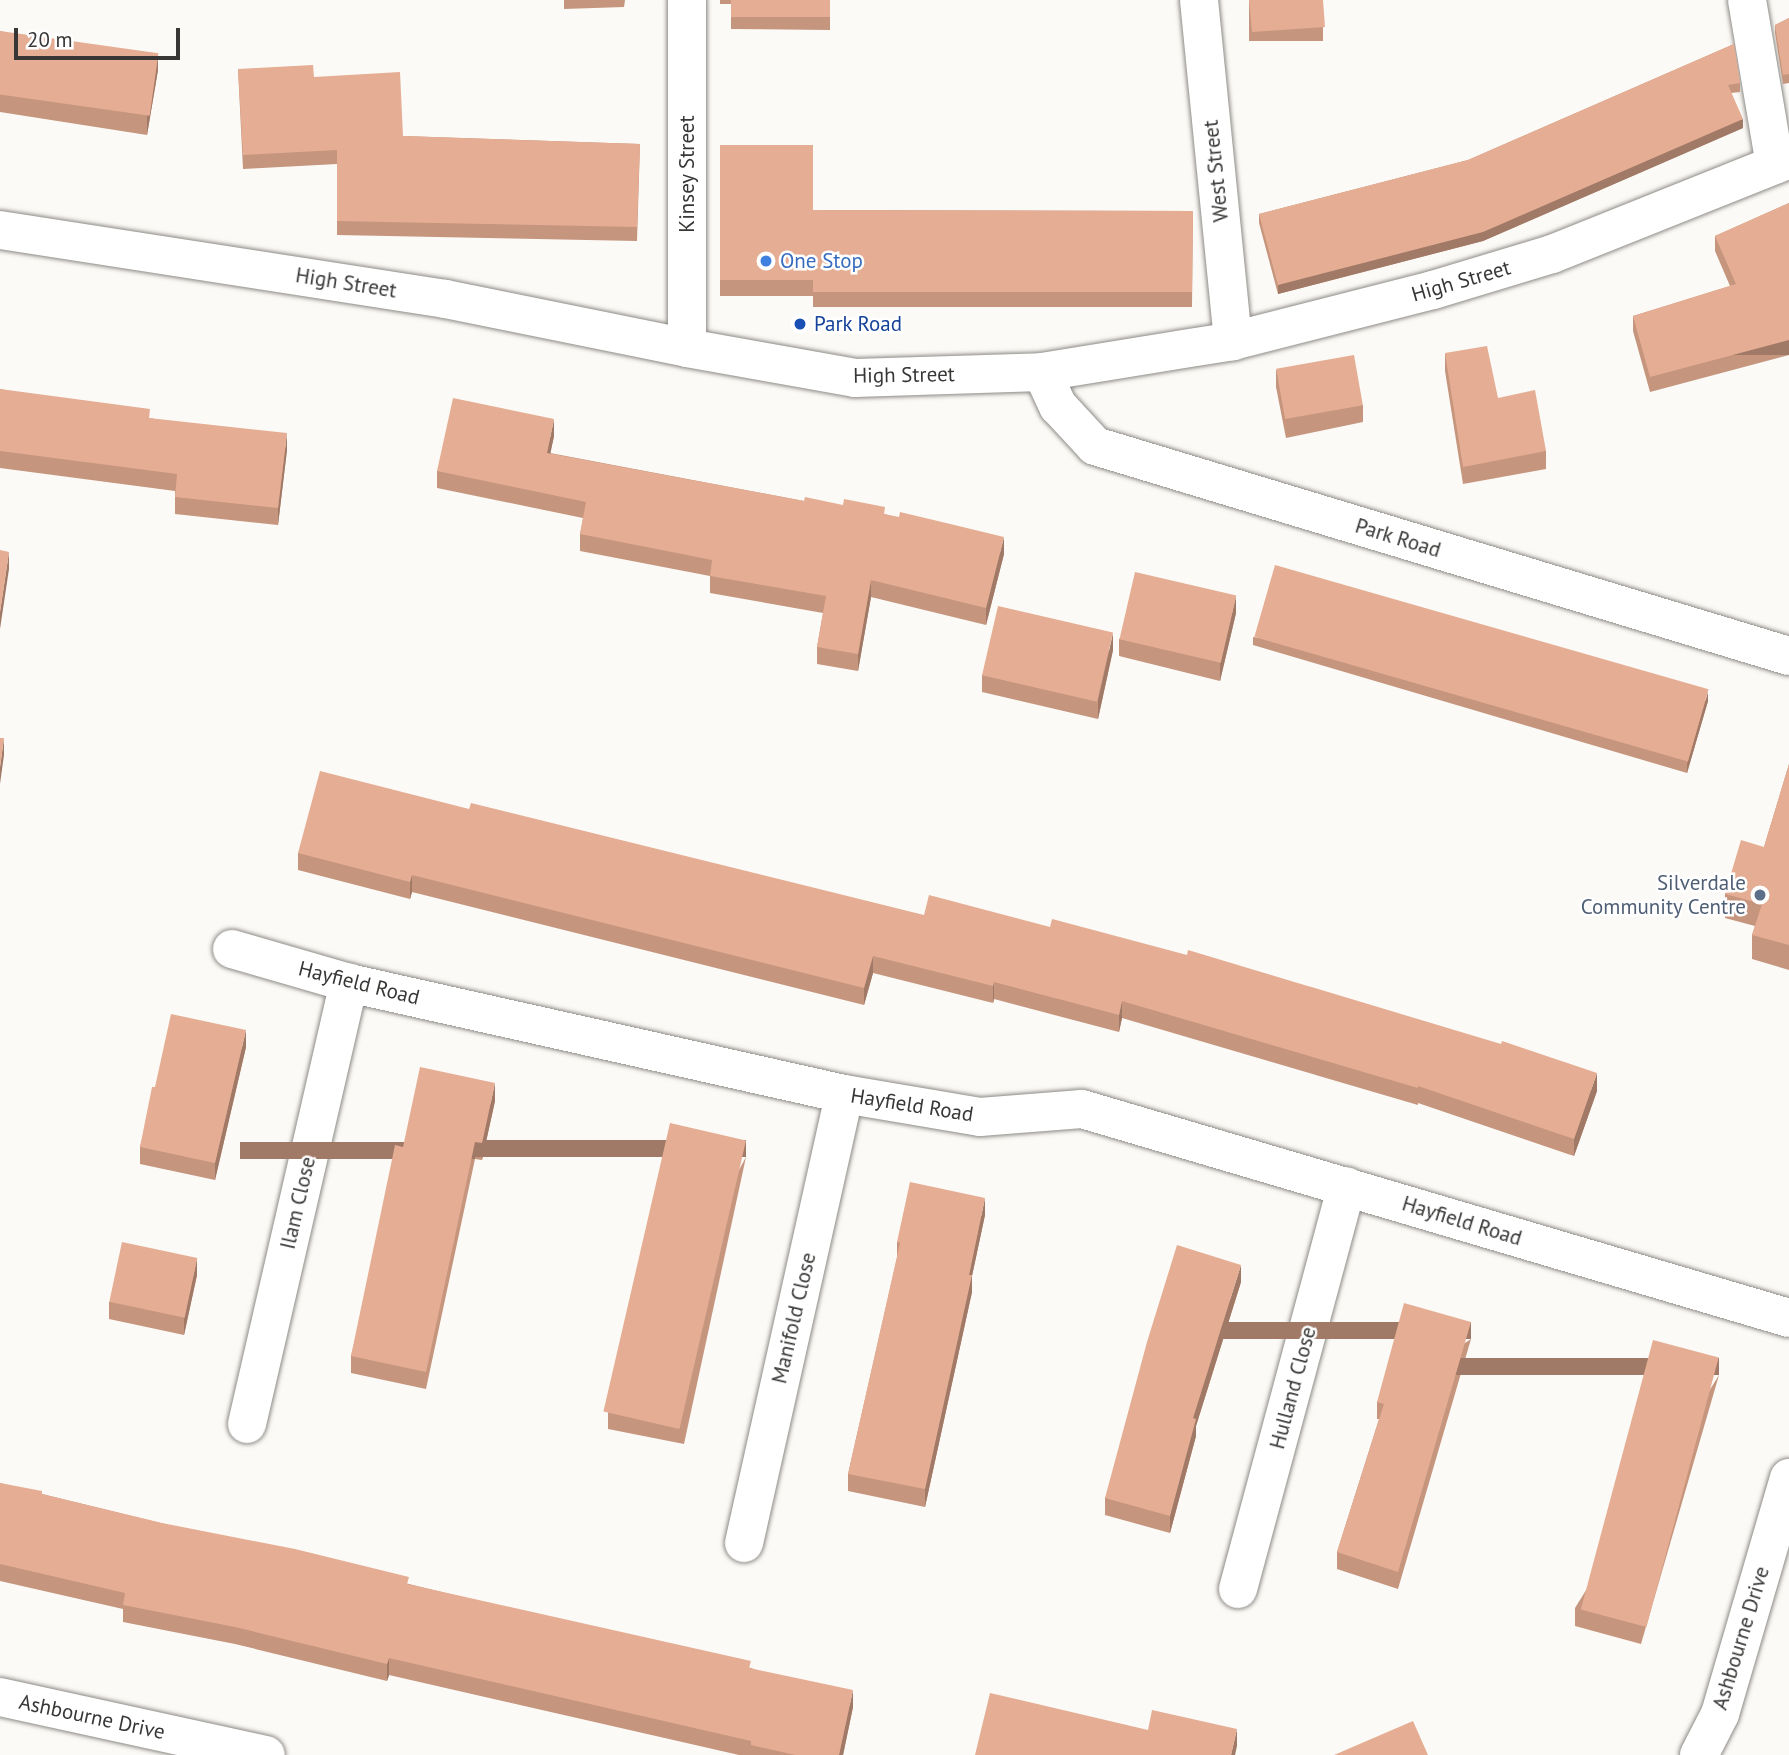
<!DOCTYPE html>
<html>
<head>
<meta charset="utf-8">
<style>
	body { margin:0 }
	#map { position:relative; width:1789px; height:1755px; overflow:hidden; background:#fcfaf6; font-family:"PT Sans",sans-serif }
	div>[style] { position:absolute }
	.roads { filter:drop-shadow(0 0 2px #8d8b87) drop-shadow(0 0 2px #8d8b87) }
	.street>* { height:38px; margin:-19px; padding:0 19px; transform-origin:19px; border-radius:19px; background:#fff }
	.secondary>* { height:38px; margin:-19px; padding:0 19px; transform-origin:19px; border-radius:19px; background:#fff }
	.wall>* { inset:0; background:#c5957e; transform-origin:0 0 }
	.shaded-wall>* { inset:0; background:#a07967; transform-origin:0 0 }
	.building>* { inset:0; background:#e5ad93; transform-origin:0 0 }
	.dots>* { width:19px; height:19px; translate:-50% -50%; box-sizing:border-box; border:4px solid #fff; border-radius:50% }
	span { translate:-50% -50%; white-space:nowrap; text-align:center; line-height:1.15; -webkit-text-stroke:5px #fff; paint-order:stroke }
	.street-label { font-size:21px; color:#383736 }
	.shop-label { font-size:21px; color:#366cbe }
	.left { translate:0 -50%; text-align:left }
	.transit-label { font-size:21px; color:#164399 }
	.service-label { font-size:21px; color:#4e5e75 }
	.right { translate:-100% -50%; text-align:right }
	.scale { position:absolute; left:14px; top:28px; width:166px; height:32px; box-sizing:border-box; border:4px solid #383736; border-top:0; padding-left:9px; font-size:21px; line-height:24px; white-space:nowrap; color:#383736; -webkit-text-stroke:5px #fff; paint-order:stroke }
</style>
</head>
<body>
<div id="map">
	<div class="roads">
		<div class="street">
			<div style="left:1199px;top:0;width:343px;rotate:84.3deg"></div>
			<div style="left:1747px;top:0;width:167px;rotate:80.4deg"></div>
			<div style="left:687px;top:348px;width:348px;rotate:-90deg"></div>
			<div style="left:1042px;top:372px;width:38px;rotate:65deg"></div>
			<div style="left:1058px;top:406px;width:54px;rotate:47.2deg"></div>
			<div style="left:1095px;top:446px;width:725px;rotate:16.84deg"></div>
			<div style="left:232px;top:949px;width:122px;rotate:16.2deg"></div>
			<div style="left:349px;top:983px;width:507px;rotate:12.64deg"></div>
			<div style="left:844px;top:1094px;width:138px;rotate:9.6deg"></div>
			<div style="left:980px;top:1117px;width:102px;rotate:-4.5deg"></div>
			<div style="left:1082px;top:1109px;width:737px;rotate:16.47deg"></div>
			<div style="left:247px;top:1424px;width:453px;rotate:-77deg"></div>
			<div style="left:744px;top:1543px;width:460px;rotate:-77.4deg"></div>
			<div style="left:1238px;top:1589px;width:417px;rotate:-74.9deg"></div>
			<div style="left:0;top:1697px;width:272px;rotate:12.3deg"></div>
			<div style="left:1699px;top:1755px;width:46px;rotate:-62.9deg"></div>
			<div style="left:1720px;top:1714px;width:246px;rotate:-73.7deg"></div>
		</div>
		<div class="secondary">
			<div style="left:0;top:230px;width:450px;rotate:8.8deg"></div>
			<div style="left:445px;top:299px;width:247px;rotate:11.4deg"></div>
			<div style="left:687px;top:348px;width:171px;rotate:10.1deg"></div>
			<div style="left:855px;top:378px;width:187px;rotate:-1.8deg"></div>
			<div style="left:1042px;top:372px;width:193px;rotate:-9.2deg"></div>
			<div style="left:1233px;top:341px;width:206px;rotate:-14.3deg"></div>
			<div style="left:1433px;top:290px;width:124px;rotate:-16.8deg"></div>
			<div style="left:1552px;top:254px;width:255px;rotate:-21.8deg"></div>
		</div>
	</div>
	<div class="wall">
		<div style="clip-path:polygon(564px 0,625px 0,624px 7px,564px 9px)"></div>
		<div style="clip-path:polygon(720px 0,830px 0,830px 30px,731px 29px,731px 4px,720px 4px)"></div>
		<div style="left:1249px;top:0;width:74px;height:41px"></div>
		<div style="clip-path:polygon(1789px 18px,1789px 83px,1783px 84px,1775px 33px,1775px 25px)"></div>
		<div style="clip-path:polygon(0 31px,158px 70px,147px 135px,0 112px)"></div>
		<div style="clip-path:polygon(1734px 44px,1740px 83px,1740px 92px,1731px 93px,1743px 128px,1483px 241px,1278px 294px,1259px 223px,1259px 214px,1468px 160px)"></div>
		<div style="clip-path:polygon(238px 69px,314px 77px,403px 136px,640px 144px,637px 241px,337px 235px,337px 164px,243px 169px)"></div>
		<div style="clip-path:polygon(720px 145px,813px 210px,1193px 211px,1192px 307px,813px 307px,813px 296px,720px 296px)"></div>
		<div style="clip-path:polygon(1789px 203px,1789px 355px,1650px 392px,1633px 331px,1633px 316px,1730px 286px,1715px 251px,1715px 236px)"></div>
		<div style="clip-path:polygon(1445px 353px,1498px 398px,1546px 451px,1546px 469px,1463px 484px,1445px 371px)"></div>
		<div style="clip-path:polygon(1276px 370px,1363px 405px,1363px 422px,1286px 438px,1276px 387px)"></div>
		<div style="clip-path:polygon(0 389px,150px 418px,287px 450px,278px 525px,175px 514px,175px 491px,0 468px)"></div>
		<div style="clip-path:polygon(554px 436px,550px 453px,804px 501px,885px 514px,1004px 554px,986px 625px,871px 597px,858px 671px,817px 664px,817px 647px,823px 613px,710px 593px,710px 576px,580px 551px,580px 534px,583px 518px,437px 488px,437px 471px)"></div>
		<div style="clip-path:polygon(1236px 613px,1220px 681px,1119px 656px,1119px 639px)"></div>
		<div style="clip-path:polygon(1253px 637px,1708px 701px,1687px 773px,1253px 645px)"></div>
		<div style="clip-path:polygon(1113px 650px,1098px 719px,982px 692px,982px 675px)"></div>
		<div style="clip-path:polygon(1789px 764px,1789px 970px,1752px 959px,1752px 935px,1755px 926px,1725px 918px,1725px 894px,1764px 847px)"></div>
		<div style="clip-path:polygon(469px 809px,1597px 1091px,1574px 1156px,1418px 1103px,1418px 1105px,1122px 1018px,1119px 1032px,994px 999px,993px 1003px,873px 973px,864px 1005px,412px 892px,410px 899px,298px 870px,298px 853px)"></div>
		<div style="clip-path:polygon(246px 1047px,215px 1180px,140px 1164px,140px 1147px,155px 1087px)"></div>
		<div style="clip-path:polygon(495px 1101px,482px 1160px,475px 1159px,426px 1389px,351px 1373px,351px 1356px,403px 1147px)"></div>
		<div style="clip-path:polygon(746px 1157px,684px 1444px,608px 1429px,608px 1412px)"></div>
		<div style="clip-path:polygon(985px 1215px,972px 1276px,972px 1292px,925px 1507px,848px 1491px,848px 1474px,897px 1258px,897px 1242px)"></div>
		<div style="clip-path:polygon(197px 1275px,184px 1335px,109px 1319px,109px 1302px)"></div>
		<div style="clip-path:polygon(1241px 1282px,1196px 1426px,1196px 1436px,1170px 1533px,1105px 1515px,1105px 1498px)"></div>
		<div style="clip-path:polygon(1471px 1339px,1398px 1589px,1337px 1569px,1337px 1552px,1379px 1419px,1377px 1419px,1377px 1402px)"></div>
		<div style="clip-path:polygon(1719px 1375px,1641px 1644px,1575px 1626px,1575px 1608px)"></div>
		<div style="clip-path:polygon(0 1483px,42px 1494px,751px 1668px,853px 1707px,843px 1755px,739px 1755px,389px 1675px,387px 1681px,235px 1644px,123px 1622px,123px 1609px,0 1581px)"></div>
	</div>
	<div class="shaded-wall">
		<div style="clip-path:polygon(158px 53px,158px 70px,147px 135px,147px 118px)"></div>
		<div style="clip-path:polygon(1743px 119px,1743px 128px,1483px 241px,1278px 294px,1278px 285px)"></div>
		<div style="left:1789px;top:340px;width:15px;height:144px;rotate:90deg"></div>
		<div style="clip-path:polygon(554px 419px,554px 436px,547px 470px,547px 453px)"></div>
		<div style="clip-path:polygon(287px 433px,287px 450px,278px 525px,278px 508px)"></div>
		<div style="clip-path:polygon(1004px 537px,1004px 554px,986px 625px,986px 608px)"></div>
		<div style="clip-path:polygon(9px 552px,9px 569px,0 629px,0 612px)"></div>
		<div style="clip-path:polygon(871px 580px,871px 597px,858px 671px,858px 654px)"></div>
		<div style="clip-path:polygon(1236px 596px,1236px 613px,1220px 681px,1220px 664px)"></div>
		<div style="clip-path:polygon(1113px 633px,1113px 650px,1098px 719px,1098px 701px)"></div>
		<div style="clip-path:polygon(1708px 692px,1708px 701px,1687px 773px,1687px 764px)"></div>
		<div style="clip-path:polygon(4px 738px,4px 755px,0 784px,0 767px)"></div>
		<div style="clip-path:polygon(412px 875px,412px 892px,410px 899px,410px 882px)"></div>
		<div style="clip-path:polygon(873px 956px,873px 973px,864px 1005px,864px 988px)"></div>
		<div style="clip-path:polygon(994px 982px,994px 999px,993px 1003px,993px 986px)"></div>
		<div style="clip-path:polygon(1122px 1001px,1122px 1018px,1119px 1032px,1119px 1015px)"></div>
		<div style="clip-path:polygon(246px 1030px,246px 1047px,215px 1180px,215px 1163px)"></div>
		<div style="clip-path:polygon(1597px 1073px,1597px 1091px,1574px 1156px,1574px 1139px)"></div>
		<div style="clip-path:polygon(495px 1083px,495px 1101px,482px 1160px,482px 1143px)"></div>
		<div style="left:746px;top:1140px;width:17px;height:294px;rotate:90deg"></div>
		<div style="left:475px;top:1142px;width:17px;height:235px;rotate:90deg"></div>
		<div style="clip-path:polygon(985px 1198px,985px 1215px,972px 1276px,972px 1292px,925px 1507px,925px 1489px,969px 1275px)"></div>
		<div style="clip-path:polygon(197px 1258px,197px 1275px,184px 1335px,184px 1318px)"></div>
		<div style="clip-path:polygon(1241px 1265px,1241px 1282px,1196px 1426px,1196px 1436px,1170px 1533px,1170px 1516px,1193px 1418px)"></div>
		<div style="left:1471px;top:1322px;width:17px;height:260px;rotate:90deg"></div>
		<div style="left:1719px;top:1358px;width:17px;height:280px;rotate:90deg"></div>
		<div style="clip-path:polygon(389px 1658px,389px 1675px,387px 1681px,387px 1664px)"></div>
		<div style="clip-path:polygon(853px 1690px,853px 1707px,843px 1755px,839px 1755px)"></div>
		<div style="clip-path:polygon(1237px 1729px,1237px 1746px,1235px 1755px,1231px 1755px)"></div>
	</div>
	<div class="building">
		<div style="left:731px;top:0;width:99px;height:17px"></div>
		<div style="clip-path:polygon(1249px 0,1323px 0,1325px 27px,1252px 32px)"></div>
		<div style="clip-path:polygon(1789px 18px,1789px 74px,1783px 75px,1775px 25px)"></div>
		<div style="left:0;top:31px;width:160px;height:63px;rotate:8deg"></div>
		<div style="clip-path:polygon(1734px 44px,1740px 83px,1728px 85px,1743px 119px,1483px 232px,1278px 285px,1259px 214px,1468px 160px)"></div>
		<div style="clip-path:polygon(313px 65px,314px 77px,400px 72px,403px 136px,640px 144px,637px 227px,337px 221px,337px 150px,243px 155px,238px 69px)"></div>
		<div style="clip-path:polygon(720px 145px,813px 145px,813px 210px,1193px 211px,1192px 292px,813px 292px,813px 280px,720px 280px)"></div>
		<div style="clip-path:polygon(1789px 203px,1789px 340px,1650px 377px,1633px 316px,1736px 284px,1715px 236px)"></div>
		<div style="clip-path:polygon(1487px 346px,1498px 398px,1535px 390px,1546px 451px,1463px 467px,1445px 353px)"></div>
		<div style="left:1354px;top:355px;width:51px;height:79px;rotate:80deg"></div>
		<div style="clip-path:polygon(0 389px,150px 409px,149px 418px,287px 433px,278px 508px,175px 497px,177px 474px,0 451px)"></div>
		<div style="clip-path:polygon(453px 398px,554px 419px,547px 453px,804px 501px,805px 497px,843px 505px,844px 499px,885px 507px,884px 514px,899px 517px,900px 512px,1004px 537px,986px 608px,871px 580px,858px 654px,817px 647px,826px 596px,710px 576px,712px 560px,580px 534px,586px 502px,437px 471px)"></div>
		<div style="clip-path:polygon(0 550px,9px 552px,0 612px)"></div>
		<div style="left:1275px;top:565px;width:451px;height:75px;rotate:16deg"></div>
		<div style="left:1135px;top:572px;width:104px;height:69px;rotate:13deg"></div>
		<div style="left:998px;top:606px;width:118px;height:71px;rotate:13deg"></div>
		<div style="clip-path:polygon(0 738px,4px 738px,0 767px)"></div>
		<div style="clip-path:polygon(1789px 764px,1789px 945px,1752px 935px,1762px 904px,1725px 894px,1741px 840px,1764px 847px)"></div>
		<div style="clip-path:polygon(320px 771px,469px 809px,471px 803px,924px 915px,929px 895px,1050px 927px,1052px 919px,1187px 955px,1188px 950px,1501px 1044px,1502px 1041px,1597px 1073px,1574px 1139px,1418px 1086px,1418px 1088px,1122px 1001px,1119px 1015px,994px 982px,993px 986px,873px 956px,864px 988px,412px 875px,410px 882px,298px 853px)"></div>
		<div style="clip-path:polygon(171px 1014px,246px 1030px,215px 1163px,140px 1147px,152px 1087px,155px 1087px)"></div>
		<div style="clip-path:polygon(420px 1067px,495px 1083px,482px 1143px,475px 1142px,426px 1372px,351px 1356px,395px 1145px,403px 1147px)"></div>
		<div style="left:670px;top:1123px;width:78px;height:296px;rotate:13deg"></div>
		<div style="clip-path:polygon(910px 1182px,985px 1198px,969px 1275px,972px 1275px,925px 1489px,848px 1474px,900px 1243px,897px 1242px)"></div>
		<div style="left:122px;top:1242px;width:77px;height:61px;rotate:12deg"></div>
		<div style="clip-path:polygon(1177px 1245px,1241px 1265px,1193px 1418px,1196px 1419px,1170px 1516px,1105px 1498px,1147px 1342px)"></div>
		<div style="clip-path:polygon(1404px 1303px,1471px 1322px,1398px 1572px,1337px 1552px,1384px 1404px,1377px 1402px)"></div>
		<div style="left:1653px;top:1340px;width:68px;height:279px;rotate:15deg"></div>
		<div style="clip-path:polygon(0 1483px,42px 1491px,42px 1494px,162px 1523px,295px 1549px,409px 1577px,407px 1584px,751px 1661px,749px 1668px,853px 1690px,839px 1755px,795px 1755px,751px 1745px,751px 1741px,389px 1658px,387px 1664px,235px 1627px,123px 1605px,125px 1593px,0 1564px)"></div>
		<div style="clip-path:polygon(990px 1693px,1148px 1730px,1152px 1710px,1237px 1729px,1231px 1755px,975px 1755px)"></div>
		<div style="clip-path:polygon(1413px 1721px,1428px 1755px,1334px 1755px)"></div>
	</div>
	<div class="dots">
		<div style="left:766px;top:261px;background:#3f7fe0"></div>
		<div style="left:800px;top:324px;background:#1a4fb4"></div>
		<div style="left:1760px;top:895px;background:#5c6f8a"></div>
	</div>
	<div class="street-label">
		<span style="left:1216px;top:171px;rotate:-96deg">West Street</span>
		<span style="left:687px;top:174px;rotate:-90deg">Kinsey Street</span>
		<span style="left:1461px;top:281px;rotate:-16deg">High Street</span>
		<span style="left:346px;top:283px;rotate:9deg">High Street</span>
		<span style="left:904px;top:375px;rotate:-1deg">High Street</span>
		<span style="left:1398px;top:538px;rotate:17deg">Park Road</span>
		<span style="left:359px;top:983px;rotate:14deg">Hayfield Road</span>
		<span style="left:912px;top:1105px;rotate:9deg">Hayfield Road</span>
		<span style="left:298px;top:1203px;rotate:-77deg">Ilam Close</span>
		<span style="left:1462px;top:1221px;rotate:17deg">Hayfield Road</span>
		<span style="left:794px;top:1318px;rotate:-77deg">Manifold Close</span>
		<span style="left:1293px;top:1388px;rotate:-75deg">Hulland Close</span>
		<span style="left:1741px;top:1638px;rotate:-73deg">Ashbourne Drive</span>
		<span style="left:92px;top:1717px;rotate:12deg">Ashbourne Drive</span>
	</div>
	<div class="shop-label">
		<span class="left" style="left:780px;top:261px">One Stop</span>
	</div>
	<div class="transit-label">
		<span class="left" style="left:814px;top:324px">Park Road</span>
	</div>
	<div class="service-label">
		<span class="right" style="left:1746px;top:895px">Silverdale<br>Community Centre</span>
	</div>
	<div class="scale">20 m</div>
</div>
</body>
</html>
